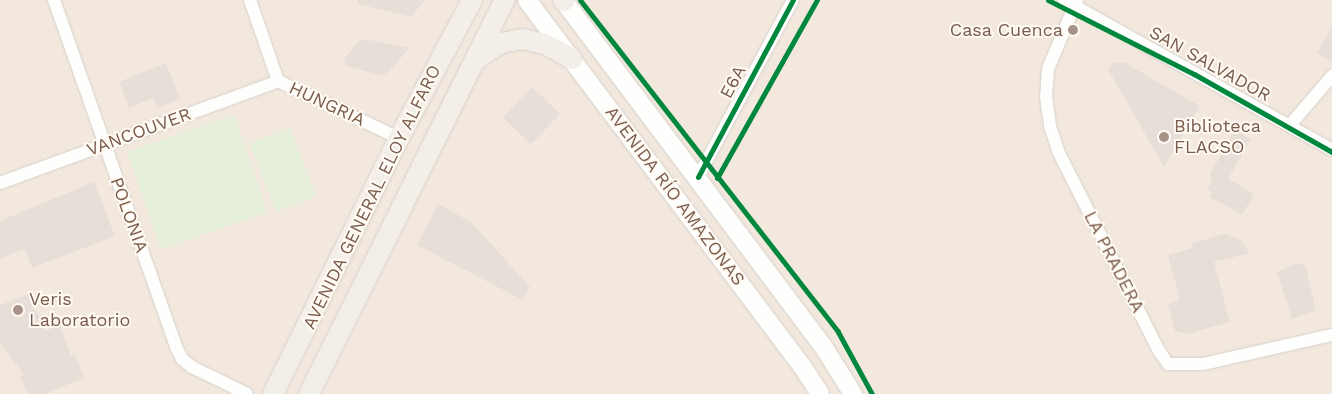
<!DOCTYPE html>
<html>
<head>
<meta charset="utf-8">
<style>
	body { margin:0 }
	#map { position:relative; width:1332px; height:394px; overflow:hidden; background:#f9f5f0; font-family:"Work Sans",sans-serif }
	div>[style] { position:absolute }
	.residential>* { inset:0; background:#f2e8de; transform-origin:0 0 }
	.green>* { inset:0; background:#e7f0db; transform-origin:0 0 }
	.building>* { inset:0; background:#e6ded7; transform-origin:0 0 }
	.roads { filter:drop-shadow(0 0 1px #d7d1cb) drop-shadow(0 0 1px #d7d1cb) }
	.street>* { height:12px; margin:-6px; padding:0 6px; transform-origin:6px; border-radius:6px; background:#fefefd }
	.secondary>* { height:18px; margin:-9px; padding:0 9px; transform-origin:9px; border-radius:9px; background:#fefefd }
	.primary>* { height:20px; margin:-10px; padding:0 10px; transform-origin:10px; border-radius:10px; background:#f3eee8 }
	.cycleway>* { height:5px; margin:-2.5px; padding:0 2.5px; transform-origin:2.5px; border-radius:2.5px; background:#00873e }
	.dots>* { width:14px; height:14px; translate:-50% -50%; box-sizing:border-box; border:2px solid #fffaf3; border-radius:50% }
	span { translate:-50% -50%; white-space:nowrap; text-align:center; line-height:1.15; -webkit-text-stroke:4px #fffaf3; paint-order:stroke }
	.poi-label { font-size:18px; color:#7a5c4d }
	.right { translate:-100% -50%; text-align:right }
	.left { translate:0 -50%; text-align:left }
	.street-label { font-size:18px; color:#7a5c4d }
</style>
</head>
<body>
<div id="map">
	<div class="residential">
		<div style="left:0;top:0;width:1332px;height:394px"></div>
	</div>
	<div class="green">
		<div style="left:234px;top:115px;width:103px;height:113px;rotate:71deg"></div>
		<div style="left:290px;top:128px;width:73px;height:43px;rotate:69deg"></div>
	</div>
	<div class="building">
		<div style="clip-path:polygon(358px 0,425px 0,411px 17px,358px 4px)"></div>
		<div style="clip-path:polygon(1332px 28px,1332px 63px,1317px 52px)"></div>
		<div style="clip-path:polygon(364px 39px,409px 48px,389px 72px,381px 75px,346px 66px,344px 59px,358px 42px)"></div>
		<div style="clip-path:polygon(166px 63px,180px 99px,157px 108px,153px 98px,129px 108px,119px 82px)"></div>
		<div style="clip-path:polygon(1113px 63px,1125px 63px,1200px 106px,1164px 167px,1108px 69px)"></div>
		<div style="left:532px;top:87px;width:39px;height:42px;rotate:44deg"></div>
		<div style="clip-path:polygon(1235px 130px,1251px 139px,1228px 179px,1254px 194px,1242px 215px,1210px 197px,1212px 193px,1207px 190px,1213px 178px,1209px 176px)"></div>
		<div style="clip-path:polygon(94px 182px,115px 236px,32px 268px,25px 249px,0 258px,0 221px)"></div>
		<div style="clip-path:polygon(438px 204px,471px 222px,530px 287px,523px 300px,417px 245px)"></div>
		<div style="clip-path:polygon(1225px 234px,1241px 240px,1250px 253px,1214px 262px,1230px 322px,1187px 334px,1175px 331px,1168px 304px,1180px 300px,1168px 255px,1193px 248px,1192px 243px)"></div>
		<div style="clip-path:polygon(1298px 263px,1305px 265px,1316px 310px,1292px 319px,1277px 272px)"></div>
		<div style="clip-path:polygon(30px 294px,45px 331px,60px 325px,71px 356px,75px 354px,84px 378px,44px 394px,27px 394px,20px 376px,24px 375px,0 343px,0 305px)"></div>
	</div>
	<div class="roads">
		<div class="street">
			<div style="left:54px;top:0;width:368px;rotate:70.6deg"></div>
			<div style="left:176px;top:347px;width:13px;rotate:63deg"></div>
			<div style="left:182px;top:359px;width:13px;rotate:39deg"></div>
			<div style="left:192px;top:367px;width:61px;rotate:26.1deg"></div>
			<div style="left:250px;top:0;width:86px;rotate:70.9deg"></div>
			<div style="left:278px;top:81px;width:134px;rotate:25.2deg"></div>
			<div style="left:1064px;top:0;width:307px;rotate:29.2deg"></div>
			<div style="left:1077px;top:0;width:75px;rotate:112.8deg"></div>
			<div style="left:1048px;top:69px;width:28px;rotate:94deg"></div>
			<div style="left:1046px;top:97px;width:29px;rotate:82deg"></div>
			<div style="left:1050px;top:126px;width:26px;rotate:72deg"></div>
			<div style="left:1058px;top:151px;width:224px;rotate:63.2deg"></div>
			<div style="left:1159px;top:351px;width:16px;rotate:55deg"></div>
			<div style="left:1168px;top:364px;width:35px"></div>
			<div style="left:1203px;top:364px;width:132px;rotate:-12.7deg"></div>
			<div style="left:1290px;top:125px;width:65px;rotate:-49.4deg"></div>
			<div style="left:698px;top:177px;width:201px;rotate:-61.8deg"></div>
			<div style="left:0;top:183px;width:296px;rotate:-20.1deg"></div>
		</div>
		<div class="secondary">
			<div style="left:527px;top:0;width:458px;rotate:53.1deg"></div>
			<div style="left:802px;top:366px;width:33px;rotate:57deg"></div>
			<div style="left:563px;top:0;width:433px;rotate:53.1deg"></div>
			<div style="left:823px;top:346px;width:57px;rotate:58deg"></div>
		</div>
		<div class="primary">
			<div style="left:564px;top:0;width:1px;rotate:90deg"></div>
			<div style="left:477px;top:59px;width:29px;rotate:-34deg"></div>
			<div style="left:501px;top:43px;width:22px;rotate:-10deg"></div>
			<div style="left:523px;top:39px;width:23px;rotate:13deg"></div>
			<div style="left:545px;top:44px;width:31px;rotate:29deg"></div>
			<div style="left:273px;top:394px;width:285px;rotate:-63.8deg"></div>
			<div style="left:399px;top:138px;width:156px;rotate:-62.1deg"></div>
			<div style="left:309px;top:394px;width:440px;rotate:-63.6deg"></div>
		</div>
	</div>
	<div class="cycleway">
		<div style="left:580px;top:0;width:420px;rotate:52.1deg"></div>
		<div style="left:838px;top:332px;width:71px;rotate:61.3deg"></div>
		<div style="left:1048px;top:0;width:164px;rotate:26.9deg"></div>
		<div style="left:1194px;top:74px;width:159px;rotate:29.5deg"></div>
		<div style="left:698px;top:177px;width:201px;rotate:-61.8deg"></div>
		<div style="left:717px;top:178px;width:204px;rotate:-60.7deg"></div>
	</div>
	<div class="dots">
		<div style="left:1073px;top:30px;background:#a69286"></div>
		<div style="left:1164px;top:137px;background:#a69286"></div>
		<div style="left:18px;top:310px;background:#a69286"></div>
	</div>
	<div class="poi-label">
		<span class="right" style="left:1063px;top:30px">Casa Cuenca</span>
		<span class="left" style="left:1174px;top:137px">Biblioteca<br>FLACSO</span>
		<span class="left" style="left:29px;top:310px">Veris<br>Laboratorio</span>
	</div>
	<div class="street-label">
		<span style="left:1210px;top:64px;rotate:29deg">SAN SALVADOR</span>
		<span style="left:733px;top:82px;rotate:-62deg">E6A</span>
		<span style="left:327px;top:104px;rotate:25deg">HUNGRIA</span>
		<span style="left:139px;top:132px;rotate:-20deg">VANCOUVER</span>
		<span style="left:675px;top:196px;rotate:53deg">AVENIDA RÍO AMAZONAS</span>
		<span style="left:372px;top:197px;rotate:-64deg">AVENIDA GENERAL ELOY ALFARO</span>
		<span style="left:129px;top:215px;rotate:70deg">POLONIA</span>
		<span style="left:1114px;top:262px;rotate:63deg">LA PRADERA</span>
	</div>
</div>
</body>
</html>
